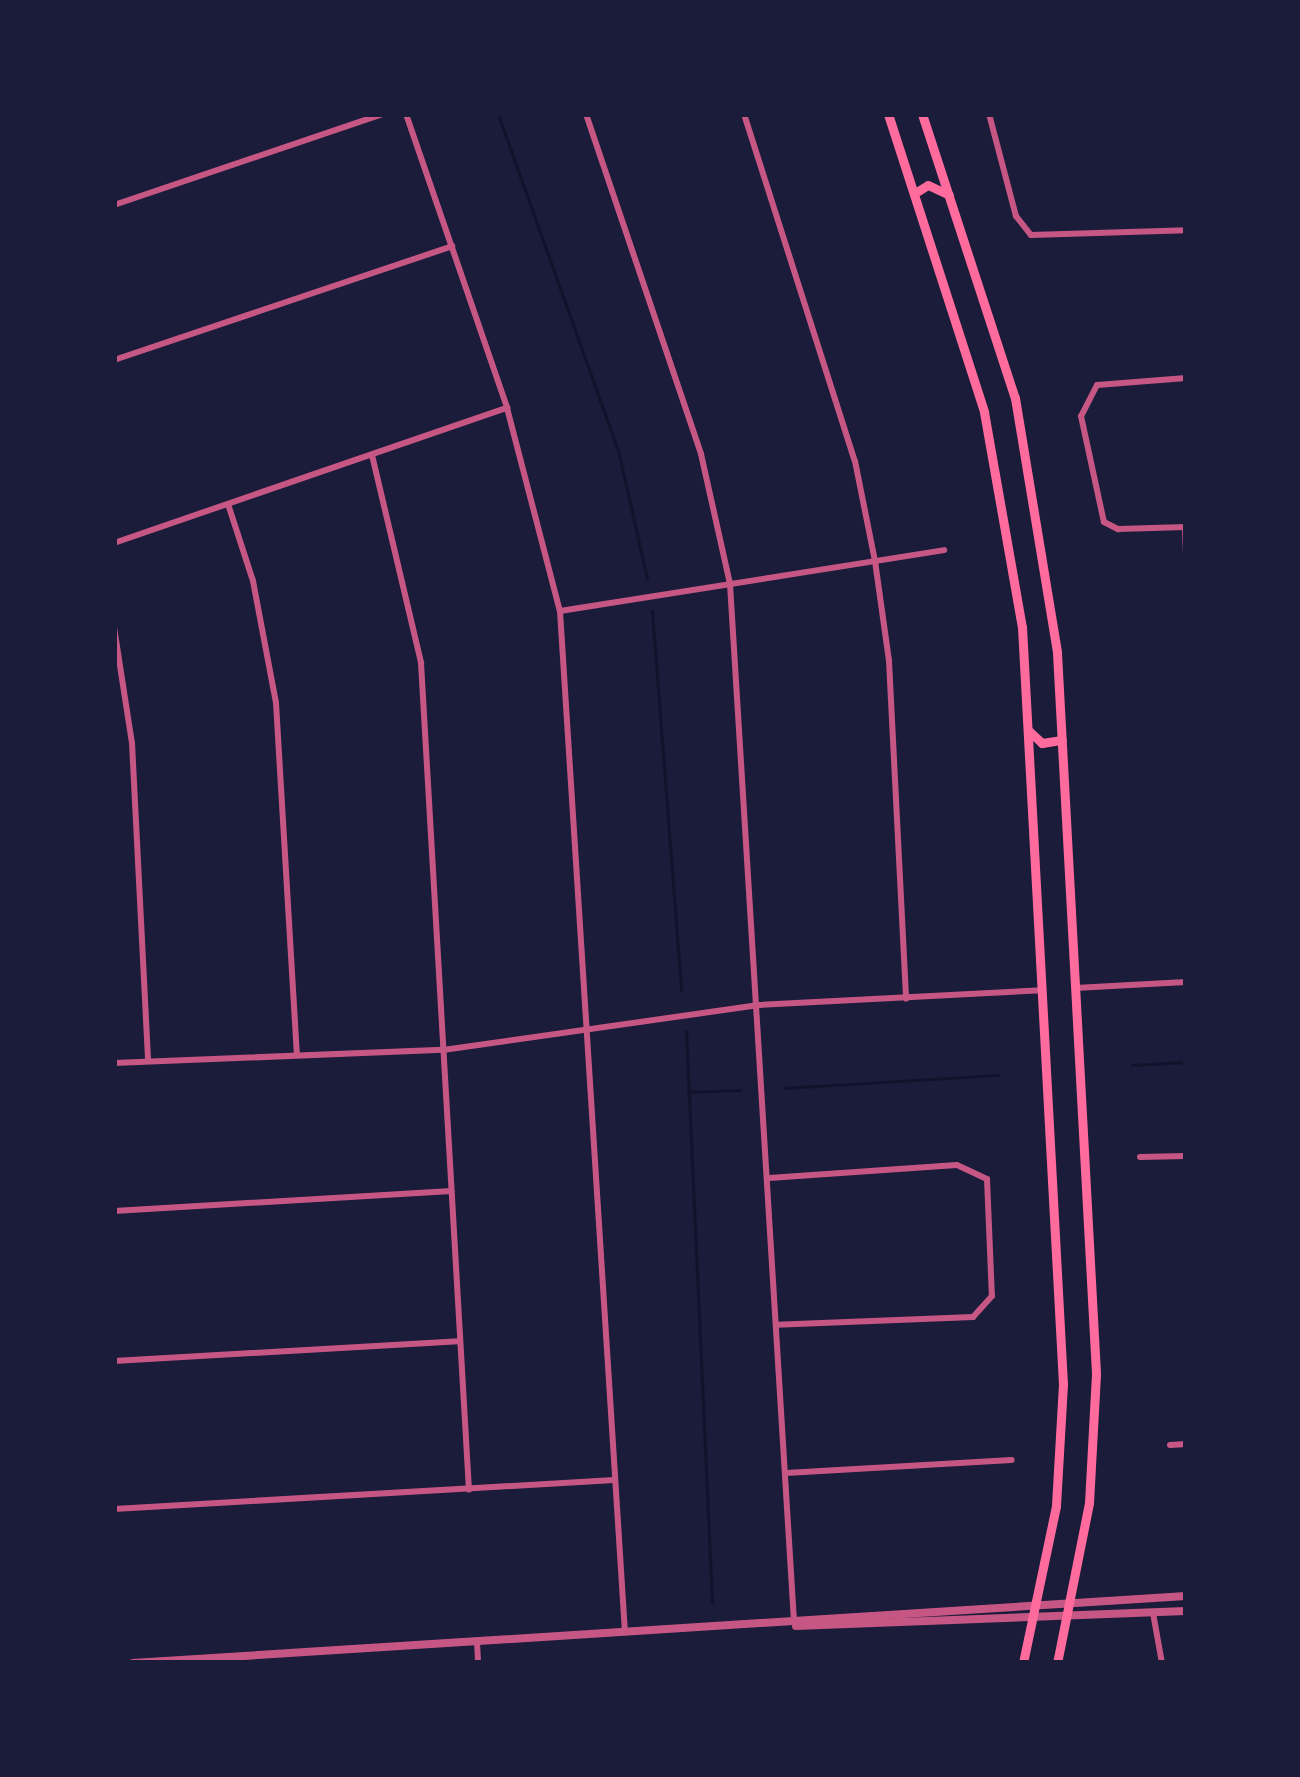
<!DOCTYPE html>
<html>
<head>
<meta charset="utf-8">
<style>
	body { margin:0 }
	#map { position:relative; width:1300px; height:1777px; overflow:hidden; background:#1b1b3a; font-family:Ubuntu,sans-serif }
	div>[style] { position:absolute }
	.stream>* { height:3px; margin:-1.5px; padding:0 1.5px; transform-origin:1.5px; border-radius:1.5px; background:#12122b }
	.minor>* { height:6px; margin:-3px; padding:0 3px; transform-origin:3px; border-radius:3px; background:#c65784 }
	.tertiary>* { height:8px; margin:-4px; padding:0 4px; transform-origin:4px; border-radius:4px; background:#c65784 }
	.secondary>* { height:9px; margin:-4.5px; padding:0 4.5px; transform-origin:4.5px; border-radius:4.5px; background:#ff6b9d }
	span { translate:-50% -50%; white-space:nowrap; text-align:center; line-height:1.15; -webkit-text-stroke:10px #1b1b3a; paint-order:stroke }
	.frame { position:absolute; inset:0; border:117px solid #1b1b3a; pointer-events:none }
</style>
</head>
<body>
<div id="map">
	<div class="stream">
		<div style="left:498px;top:114px;width:361px;rotate:70.4deg"></div>
		<div style="left:619px;top:454px;width:127px;rotate:77.3deg"></div>
		<div style="left:652px;top:611px;width:381px;rotate:85.6deg"></div>
		<div style="left:686px;top:1031px;width:572px;rotate:87.39deg"></div>
		<div style="left:1132px;top:1065px;width:54px;rotate:-3.2deg"></div>
		<div style="left:784px;top:1088px;width:215px;rotate:-3.5deg"></div>
		<div style="left:688px;top:1092px;width:52px;rotate:-2.2deg"></div>
	</div>
	<div class="minor">
		<div style="left:406px;top:114px;width:311px;rotate:71deg"></div>
		<div style="left:507px;top:408px;width:210px;rotate:75.4deg"></div>
		<div style="left:560px;top:611px;width:1023px;rotate:86.36deg"></div>
		<div style="left:586px;top:114px;width:359px;rotate:71.3deg"></div>
		<div style="left:701px;top:454px;width:133px;rotate:77.4deg"></div>
		<div style="left:730px;top:584px;width:1039px;rotate:86.47deg"></div>
		<div style="left:744px;top:114px;width:364px;rotate:72.3deg"></div>
		<div style="left:855px;top:461px;width:102px;rotate:78.7deg"></div>
		<div style="left:875px;top:561px;width:101px;rotate:82deg"></div>
		<div style="left:889px;top:661px;width:338px;rotate:87.1deg"></div>
		<div style="left:989px;top:114px;width:106px;rotate:75.2deg"></div>
		<div style="left:1016px;top:216px;width:24px;rotate:52deg"></div>
		<div style="left:1031px;top:235px;width:155px;rotate:-1.8deg"></div>
		<div style="left:114px;top:205px;width:284px;rotate:-18.7deg"></div>
		<div style="left:114px;top:360px;width:357px;rotate:-18.6deg"></div>
		<div style="left:1186px;top:378px;width:89px;rotate:175.5deg"></div>
		<div style="left:1097px;top:385px;width:35px;rotate:117deg"></div>
		<div style="left:1081px;top:416px;width:108px;rotate:77.8deg"></div>
		<div style="left:1104px;top:522px;width:16px;rotate:27deg"></div>
		<div style="left:1118px;top:529px;width:68px;rotate:-1.7deg"></div>
		<div style="left:372px;top:455px;width:214px;rotate:76.7deg"></div>
		<div style="left:421px;top:663px;width:828px;rotate:86.68deg"></div>
		<div style="left:228px;top:504px;width:81px;rotate:72deg"></div>
		<div style="left:253px;top:581px;width:124px;rotate:79.3deg"></div>
		<div style="left:276px;top:703px;width:352px;rotate:86.6deg"></div>
		<div style="left:1185px;top:527px;width:25px;rotate:88deg"></div>
		<div style="left:114px;top:543px;width:416px;rotate:-19deg"></div>
		<div style="left:560px;top:611px;width:389px;rotate:-9deg"></div>
		<div style="left:114px;top:627px;width:117px;rotate:81.2deg"></div>
		<div style="left:132px;top:743px;width:318px;rotate:87.1deg"></div>
		<div style="left:1075px;top:988px;width:111px;rotate:-3.1deg"></div>
		<div style="left:114px;top:1063px;width:329px;rotate:-2.3deg"></div>
		<div style="left:443px;top:1050px;width:319px;rotate:-8.1deg"></div>
		<div style="left:759px;top:1005px;width:283px;rotate:-3deg"></div>
		<div style="left:1140px;top:1157px;width:46px;rotate:-1.2deg"></div>
		<div style="left:769px;top:1178px;width:188px;rotate:-4deg"></div>
		<div style="left:957px;top:1165px;width:33px;rotate:25deg"></div>
		<div style="left:987px;top:1179px;width:117px;rotate:87.6deg"></div>
		<div style="left:992px;top:1296px;width:28px;rotate:132deg"></div>
		<div style="left:973px;top:1317px;width:196px;rotate:177.7deg"></div>
		<div style="left:114px;top:1211px;width:338px;rotate:-3.4deg"></div>
		<div style="left:114px;top:1361px;width:345px;rotate:-3.3deg"></div>
		<div style="left:1170px;top:1445px;width:16px;rotate:-4deg"></div>
		<div style="left:786px;top:1473px;width:226px;rotate:-3.3deg"></div>
		<div style="left:114px;top:1509px;width:501px;rotate:-3.32deg"></div>
		<div style="left:1153px;top:1613px;width:51px;rotate:79.8deg"></div>
		<div style="left:477px;top:1642px;width:21px;rotate:87deg"></div>
	</div>
	<div class="tertiary">
		<div style="left:796px;top:1626px;width:390px;rotate:-2.2deg"></div>
		<div style="left:133px;top:1663px;width:1055px;rotate:-3.64deg"></div>
	</div>
	<div class="secondary">
		<div style="left:888px;top:114px;width:313px;rotate:72.1deg"></div>
		<div style="left:984px;top:412px;width:218px;rotate:80deg"></div>
		<div style="left:1022px;top:627px;width:758px;rotate:86.9deg"></div>
		<div style="left:1063px;top:1384px;width:122px;rotate:93.3deg"></div>
		<div style="left:1056px;top:1506px;width:160px;rotate:101.9deg"></div>
		<div style="left:922px;top:114px;width:299px;rotate:71.9deg"></div>
		<div style="left:1015px;top:398px;width:258px;rotate:80.6deg"></div>
		<div style="left:1057px;top:653px;width:722px;rotate:86.9deg"></div>
		<div style="left:1096px;top:1374px;width:129px;rotate:93.1deg"></div>
		<div style="left:1089px;top:1503px;width:163px;rotate:101.3deg"></div>
		<div style="left:915px;top:193px;width:15px;rotate:-32deg"></div>
		<div style="left:928px;top:185px;width:23px;rotate:25deg"></div>
		<div style="left:1029px;top:731px;width:18px;rotate:43deg"></div>
		<div style="left:1042px;top:743px;width:20px;rotate:-9deg"></div>
	</div>
	<div class="frame"></div>
</div>
</body>
</html>
